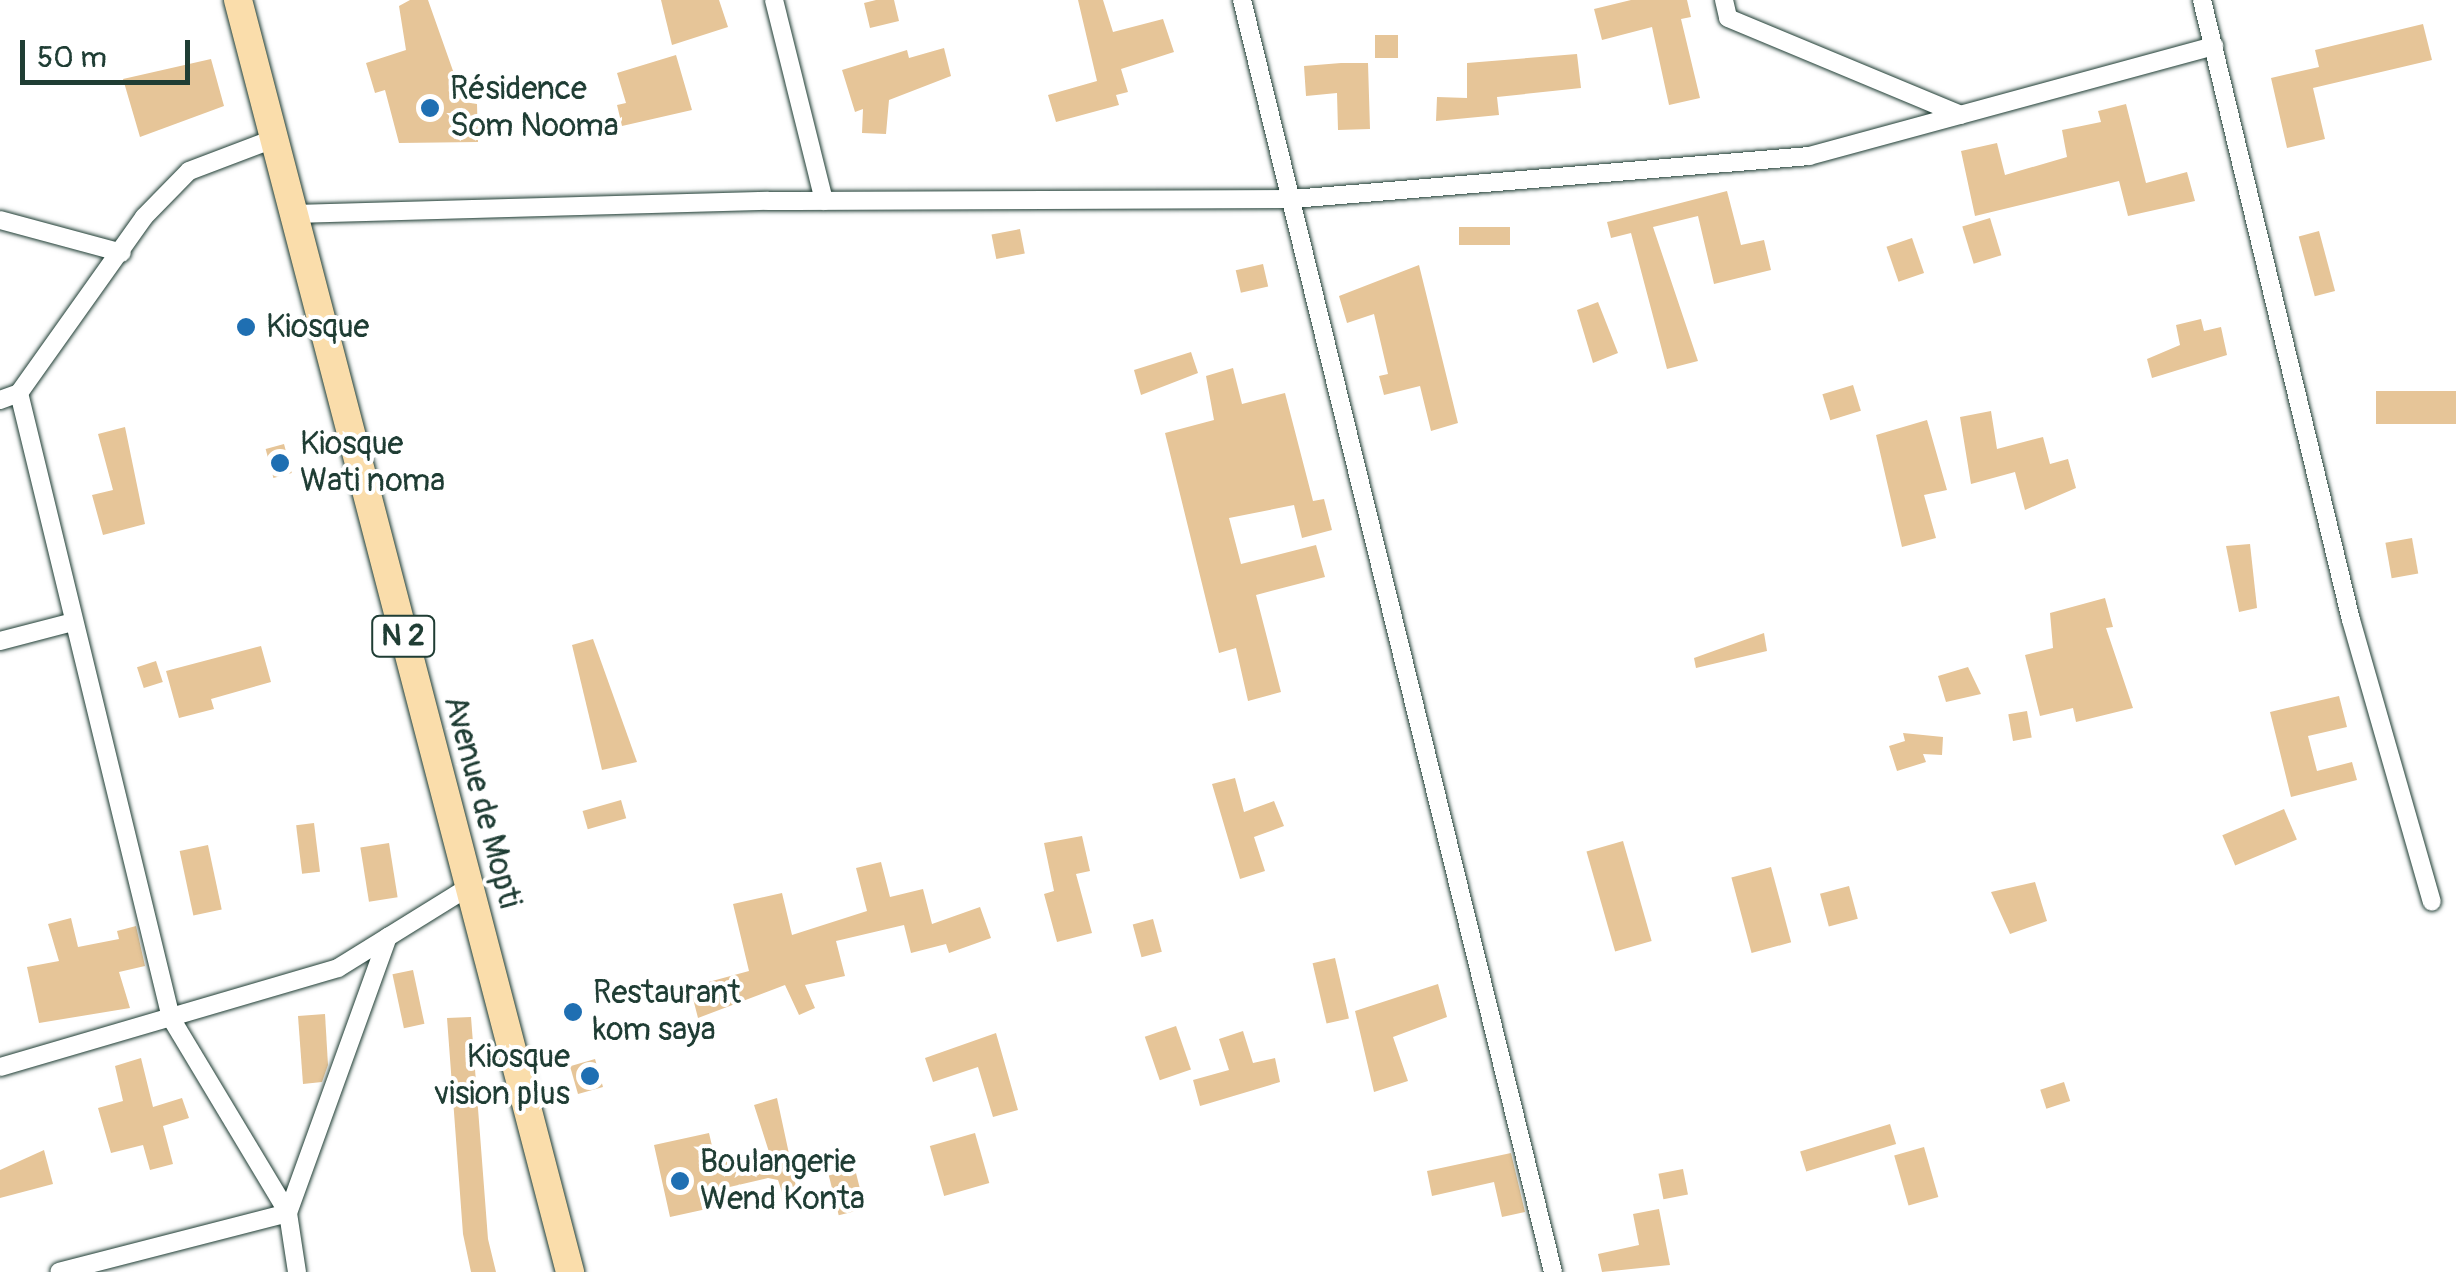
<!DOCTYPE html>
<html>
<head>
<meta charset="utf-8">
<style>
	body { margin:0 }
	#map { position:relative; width:2456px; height:1272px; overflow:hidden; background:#fff; font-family:Pangolin,sans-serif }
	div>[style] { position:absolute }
	.building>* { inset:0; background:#e6c598; transform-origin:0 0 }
	.roads { filter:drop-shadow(0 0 2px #1f3d34) drop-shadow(0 0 2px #1f3d34) }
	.street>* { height:18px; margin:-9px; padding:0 9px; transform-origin:9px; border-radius:9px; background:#fff }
	.primary>* { height:28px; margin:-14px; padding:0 14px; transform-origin:14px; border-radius:14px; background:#faddab }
	.dots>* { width:28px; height:28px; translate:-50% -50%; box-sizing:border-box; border:5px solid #fff; border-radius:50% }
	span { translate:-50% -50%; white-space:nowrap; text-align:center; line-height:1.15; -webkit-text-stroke:8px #fff; paint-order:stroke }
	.shield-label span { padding:2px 8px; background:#fff; border:2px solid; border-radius:8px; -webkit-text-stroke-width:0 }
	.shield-label { font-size:30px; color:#1f3d34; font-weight:700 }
	.poi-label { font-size:32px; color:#1f3d34 }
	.left { translate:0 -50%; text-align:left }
	.right { translate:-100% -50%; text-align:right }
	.street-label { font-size:32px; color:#1f3d34 }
	.scale { position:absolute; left:20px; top:40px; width:170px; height:45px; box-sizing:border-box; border:5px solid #1f3d34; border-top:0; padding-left:12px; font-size:30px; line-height:35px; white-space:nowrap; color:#1f3d34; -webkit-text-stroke:8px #fff; paint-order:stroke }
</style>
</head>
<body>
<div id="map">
	<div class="building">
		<div style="clip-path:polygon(410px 0,428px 0,464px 102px,477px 104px,478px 142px,399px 143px,385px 90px,375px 93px,366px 63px,406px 50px,399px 6px)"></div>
		<div style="clip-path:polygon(661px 0,719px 0,728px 27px,672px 45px)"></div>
		<div style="clip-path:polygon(876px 0,894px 0,899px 21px,870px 28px,864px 3px)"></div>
		<div style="clip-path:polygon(1078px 0,1103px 0,1113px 32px,1163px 19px,1174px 52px,1121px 69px,1128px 92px,1116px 95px,1119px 105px,1056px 122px,1048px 95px,1097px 81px)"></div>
		<div style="clip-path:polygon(1631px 0,1687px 0,1691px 17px,1681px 19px,1700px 98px,1669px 105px,1652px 27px,1602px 40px,1594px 9px)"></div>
		<div style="clip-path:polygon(2423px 24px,2432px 60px,2313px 88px,2325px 139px,2287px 148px,2271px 78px,2319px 67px,2315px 50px)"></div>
		<div style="left:1375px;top:35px;width:23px;height:23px"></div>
		<div style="clip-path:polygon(944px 48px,951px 76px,889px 100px,886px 134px,862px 133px,863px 109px,855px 112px,842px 70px,907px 50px,909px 58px)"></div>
		<div style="clip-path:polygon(1577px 54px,1581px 88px,1497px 97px,1499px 115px,1436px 121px,1437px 97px,1467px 98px,1467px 63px)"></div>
		<div style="clip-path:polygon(676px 55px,692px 110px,622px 126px,617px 105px,626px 103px,617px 73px)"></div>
		<div style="clip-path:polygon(211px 59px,224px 106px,140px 137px,123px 79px)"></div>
		<div style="clip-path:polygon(1341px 63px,1368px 63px,1370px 129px,1338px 130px,1337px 93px,1306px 96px,1304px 66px)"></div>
		<div style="clip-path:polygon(2126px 104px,2146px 183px,2187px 172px,2195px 201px,2128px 216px,2119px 181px,1975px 216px,1961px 151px,1997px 143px,2005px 175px,2067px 157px,2062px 130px,2101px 122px,2098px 111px)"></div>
		<div style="clip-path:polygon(1727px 191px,1741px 245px,1764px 240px,1771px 270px,1714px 284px,1698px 216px,1653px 227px,1698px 361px,1667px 369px,1631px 233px,1611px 238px,1607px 222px)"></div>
		<div style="left:1990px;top:218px;width:39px;height:29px;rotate:73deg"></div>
		<div style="left:1459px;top:227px;width:51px;height:18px"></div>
		<div style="left:1020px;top:229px;width:25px;height:29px;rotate:79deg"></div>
		<div style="left:2319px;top:231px;width:62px;height:21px;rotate:75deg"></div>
		<div style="left:1912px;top:238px;width:37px;height:27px;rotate:71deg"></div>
		<div style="left:1263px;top:264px;width:23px;height:28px;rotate:77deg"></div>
		<div style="clip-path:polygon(1419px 265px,1458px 423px,1431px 431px,1420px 386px,1384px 395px,1379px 376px,1388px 374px,1374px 314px,1347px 323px,1339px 296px)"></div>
		<div style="clip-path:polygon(1598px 302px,1618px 353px,1593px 363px,1577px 310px)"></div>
		<div style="clip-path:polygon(2201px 319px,2204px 331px,2221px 327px,2227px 355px,2152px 378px,2147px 359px,2180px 345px,2176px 325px)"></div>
		<div style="clip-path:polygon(1191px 352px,1198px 373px,1141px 395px,1134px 370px)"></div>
		<div style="clip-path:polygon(1233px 368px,1242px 404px,1285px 393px,1313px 501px,1324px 499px,1332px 530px,1302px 538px,1294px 505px,1229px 518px,1241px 564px,1316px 545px,1325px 577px,1256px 595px,1281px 692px,1248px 701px,1236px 648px,1219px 653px,1165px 433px,1214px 420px,1206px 376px)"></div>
		<div style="left:1853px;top:385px;width:27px;height:32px;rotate:73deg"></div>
		<div style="left:2456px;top:391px;width:33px;height:80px;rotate:90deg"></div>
		<div style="clip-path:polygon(1991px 411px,1997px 449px,2043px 437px,2050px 464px,2068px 459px,2076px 488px,2025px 510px,2015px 472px,1971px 484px,1960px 417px)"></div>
		<div style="clip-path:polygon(1927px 420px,1947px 490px,1924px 495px,1936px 538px,1902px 547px,1876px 435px)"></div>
		<div style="clip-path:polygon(125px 427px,145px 524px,103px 535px,92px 495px,113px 490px,98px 434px)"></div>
		<div style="left:284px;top:444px;width:30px;height:19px;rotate:75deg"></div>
		<div style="left:2412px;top:538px;width:36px;height:27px;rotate:80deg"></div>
		<div style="clip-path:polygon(2250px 544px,2257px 608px,2239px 612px,2226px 546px)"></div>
		<div style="clip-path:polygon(2105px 598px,2113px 627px,2106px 628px,2133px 708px,2076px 722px,2073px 708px,2040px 716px,2025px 655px,2053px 648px,2050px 613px)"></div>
		<div style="clip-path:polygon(1764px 633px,1767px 651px,1696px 668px,1694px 658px)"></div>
		<div style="clip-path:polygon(593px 639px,637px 762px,602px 770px,572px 645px)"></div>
		<div style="clip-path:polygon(261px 646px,271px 682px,211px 699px,214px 709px,179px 718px,166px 671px)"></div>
		<div style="left:156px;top:661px;width:22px;height:20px;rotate:72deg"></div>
		<div style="clip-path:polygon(1968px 667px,1981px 694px,1946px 702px,1938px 676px)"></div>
		<div style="clip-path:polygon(2339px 696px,2347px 727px,2308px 736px,2317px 771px,2352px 762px,2357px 780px,2291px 797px,2270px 712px)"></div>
		<div style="left:2027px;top:711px;width:27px;height:19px;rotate:80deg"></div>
		<div style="clip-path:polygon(1903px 733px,1943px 737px,1942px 755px,1923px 754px,1926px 762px,1897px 771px,1889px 746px,1905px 741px)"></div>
		<div style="clip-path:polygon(1235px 778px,1244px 812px,1274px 801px,1284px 826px,1254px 837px,1265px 871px,1240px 879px,1212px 784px)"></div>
		<div style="left:621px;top:800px;width:19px;height:40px;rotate:74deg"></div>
		<div style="left:2284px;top:809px;width:33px;height:67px;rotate:67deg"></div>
		<div style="left:314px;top:823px;width:49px;height:18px;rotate:83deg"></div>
		<div style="clip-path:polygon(1082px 836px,1090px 871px,1076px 874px,1092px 933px,1057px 942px,1044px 894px,1054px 891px,1044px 843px)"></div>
		<div style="left:1623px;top:841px;width:104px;height:38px;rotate:74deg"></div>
		<div style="left:389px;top:843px;width:55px;height:29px;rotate:81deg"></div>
		<div style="left:208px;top:845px;width:66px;height:29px;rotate:78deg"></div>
		<div style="clip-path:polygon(881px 862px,890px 897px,923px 889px,932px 924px,980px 907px,991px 938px,949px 953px,946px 944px,911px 953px,904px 925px,836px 941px,845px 976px,805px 985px,815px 1008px,799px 1015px,785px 985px,698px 1018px,690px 987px,749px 971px,733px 904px,782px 893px,792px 935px,867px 911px,856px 868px)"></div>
		<div style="left:1771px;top:867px;width:78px;height:41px;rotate:75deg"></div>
		<div style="clip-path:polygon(2035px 882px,2047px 921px,2010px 934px,1991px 892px)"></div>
		<div style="left:1849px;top:886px;width:34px;height:30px;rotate:75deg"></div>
		<div style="clip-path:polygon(71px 918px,78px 947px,119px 939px,117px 931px,136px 926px,145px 966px,119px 972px,130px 1008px,39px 1023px,27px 967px,59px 961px,48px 924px)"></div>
		<div style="left:1153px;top:919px;width:34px;height:21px;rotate:75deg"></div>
		<div style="left:1335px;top:958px;width:62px;height:23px;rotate:77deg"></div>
		<div style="left:413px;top:970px;width:55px;height:21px;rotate:78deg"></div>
		<div style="clip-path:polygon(1438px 984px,1447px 1017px,1393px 1037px,1408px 1081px,1374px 1092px,1355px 1011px)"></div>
		<div style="clip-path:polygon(325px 1014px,328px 1065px,322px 1082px,303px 1084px,298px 1016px)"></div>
		<div style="clip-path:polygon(471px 1017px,488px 1239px,496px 1272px,471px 1272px,463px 1234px,447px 1018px)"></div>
		<div style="left:1176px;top:1026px;width:46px;height:33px;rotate:71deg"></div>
		<div style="clip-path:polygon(1243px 1031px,1253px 1063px,1275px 1058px,1280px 1082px,1200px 1106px,1193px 1080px,1229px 1070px,1219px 1039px)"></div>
		<div style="clip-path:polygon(996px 1033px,1018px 1110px,993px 1117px,978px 1067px,933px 1082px,925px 1058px)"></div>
		<div style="clip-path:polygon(141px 1058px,153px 1107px,182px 1098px,189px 1118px,163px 1126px,173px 1164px,150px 1170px,143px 1145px,111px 1153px,98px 1108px,123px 1101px,115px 1066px)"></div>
		<div style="left:595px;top:1059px;width:29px;height:26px;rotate:74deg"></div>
		<div style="left:2064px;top:1082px;width:20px;height:25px;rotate:72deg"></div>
		<div style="clip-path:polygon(777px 1098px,797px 1191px,783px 1195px,778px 1180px,768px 1178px,721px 1189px,725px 1205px,670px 1217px,654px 1145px,709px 1133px,716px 1163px,769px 1152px,754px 1105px)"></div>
		<div style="left:1890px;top:1124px;width:21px;height:94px;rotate:73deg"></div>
		<div style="left:975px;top:1133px;width:52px;height:47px;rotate:74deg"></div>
		<div style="left:1924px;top:1147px;width:52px;height:31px;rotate:74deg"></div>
		<div style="clip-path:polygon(44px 1150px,53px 1184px,0 1198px,0 1170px)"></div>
		<div style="clip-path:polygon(1511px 1153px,1525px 1212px,1502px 1217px,1494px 1182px,1432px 1196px,1427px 1171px)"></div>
		<div style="left:855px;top:1169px;width:41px;height:27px;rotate:76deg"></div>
		<div style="left:1683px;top:1169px;width:26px;height:25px;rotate:79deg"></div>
		<div style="clip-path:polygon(1659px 1209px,1670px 1265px,1602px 1272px,1598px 1254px,1639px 1245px,1633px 1214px)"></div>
	</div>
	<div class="roads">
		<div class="street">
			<div style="left:774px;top:0;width:207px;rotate:76deg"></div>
			<div style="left:1242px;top:0;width:1309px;rotate:76.26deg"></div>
			<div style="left:1724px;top:0;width:18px;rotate:77deg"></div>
			<div style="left:1728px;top:18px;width:252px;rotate:22.6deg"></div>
			<div style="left:2202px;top:0;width:638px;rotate:76.49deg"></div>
			<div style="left:2351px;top:620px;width:293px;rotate:74deg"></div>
			<div style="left:294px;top:214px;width:474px;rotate:-1.6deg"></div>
			<div style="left:768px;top:201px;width:525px;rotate:-0.22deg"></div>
			<div style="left:1293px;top:199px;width:518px;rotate:-4.76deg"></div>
			<div style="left:1809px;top:156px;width:420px;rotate:-15.2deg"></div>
			<div style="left:0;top:220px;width:126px;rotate:15.1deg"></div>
			<div style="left:19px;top:393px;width:643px;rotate:76.33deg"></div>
			<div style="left:171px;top:1018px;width:227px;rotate:59deg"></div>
			<div style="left:288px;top:1213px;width:236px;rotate:165.6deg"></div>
			<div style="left:0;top:400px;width:20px;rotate:-20deg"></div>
			<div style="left:19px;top:393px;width:216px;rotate:-54.6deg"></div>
			<div style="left:144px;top:217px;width:64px;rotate:-45.6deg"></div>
			<div style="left:189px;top:171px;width:93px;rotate:-20.8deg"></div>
			<div style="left:0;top:641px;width:71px;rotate:-14.6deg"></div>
			<div style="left:0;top:1067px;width:352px;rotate:-16.3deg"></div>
			<div style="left:338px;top:968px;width:152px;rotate:-31.8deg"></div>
			<div style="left:297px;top:1272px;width:60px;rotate:-98.7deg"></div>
			<div style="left:288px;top:1213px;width:294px;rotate:-70.1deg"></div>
		</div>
		<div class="primary">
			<div style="left:238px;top:0;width:1315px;rotate:75.37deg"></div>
		</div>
	</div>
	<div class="dots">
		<div style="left:430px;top:108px;background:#1f6fb2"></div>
		<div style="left:246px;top:327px;background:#1f6fb2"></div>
		<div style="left:280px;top:463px;background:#1f6fb2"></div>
		<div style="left:573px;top:1012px;background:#1f6fb2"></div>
		<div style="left:590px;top:1076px;background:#1f6fb2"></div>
		<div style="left:680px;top:1181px;background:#1f6fb2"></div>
	</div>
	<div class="shield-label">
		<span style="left:403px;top:636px">N 2</span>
	</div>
	<div class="poi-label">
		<span class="left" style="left:450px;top:108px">Résidence<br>Som Nooma</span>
		<span class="left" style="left:266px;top:327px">Kiosque</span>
		<span class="left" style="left:300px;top:463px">Kiosque<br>Wati noma</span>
		<span class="left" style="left:593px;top:1012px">Restaurant<br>kom saya</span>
		<span class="right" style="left:570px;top:1076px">Kiosque<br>vision plus</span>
		<span class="left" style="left:700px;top:1181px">Boulangerie<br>Wend Konta</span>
	</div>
	<div class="street-label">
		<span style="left:482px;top:802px;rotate:75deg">Avenue de Mopti</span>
	</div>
	<div class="scale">50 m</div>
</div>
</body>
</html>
